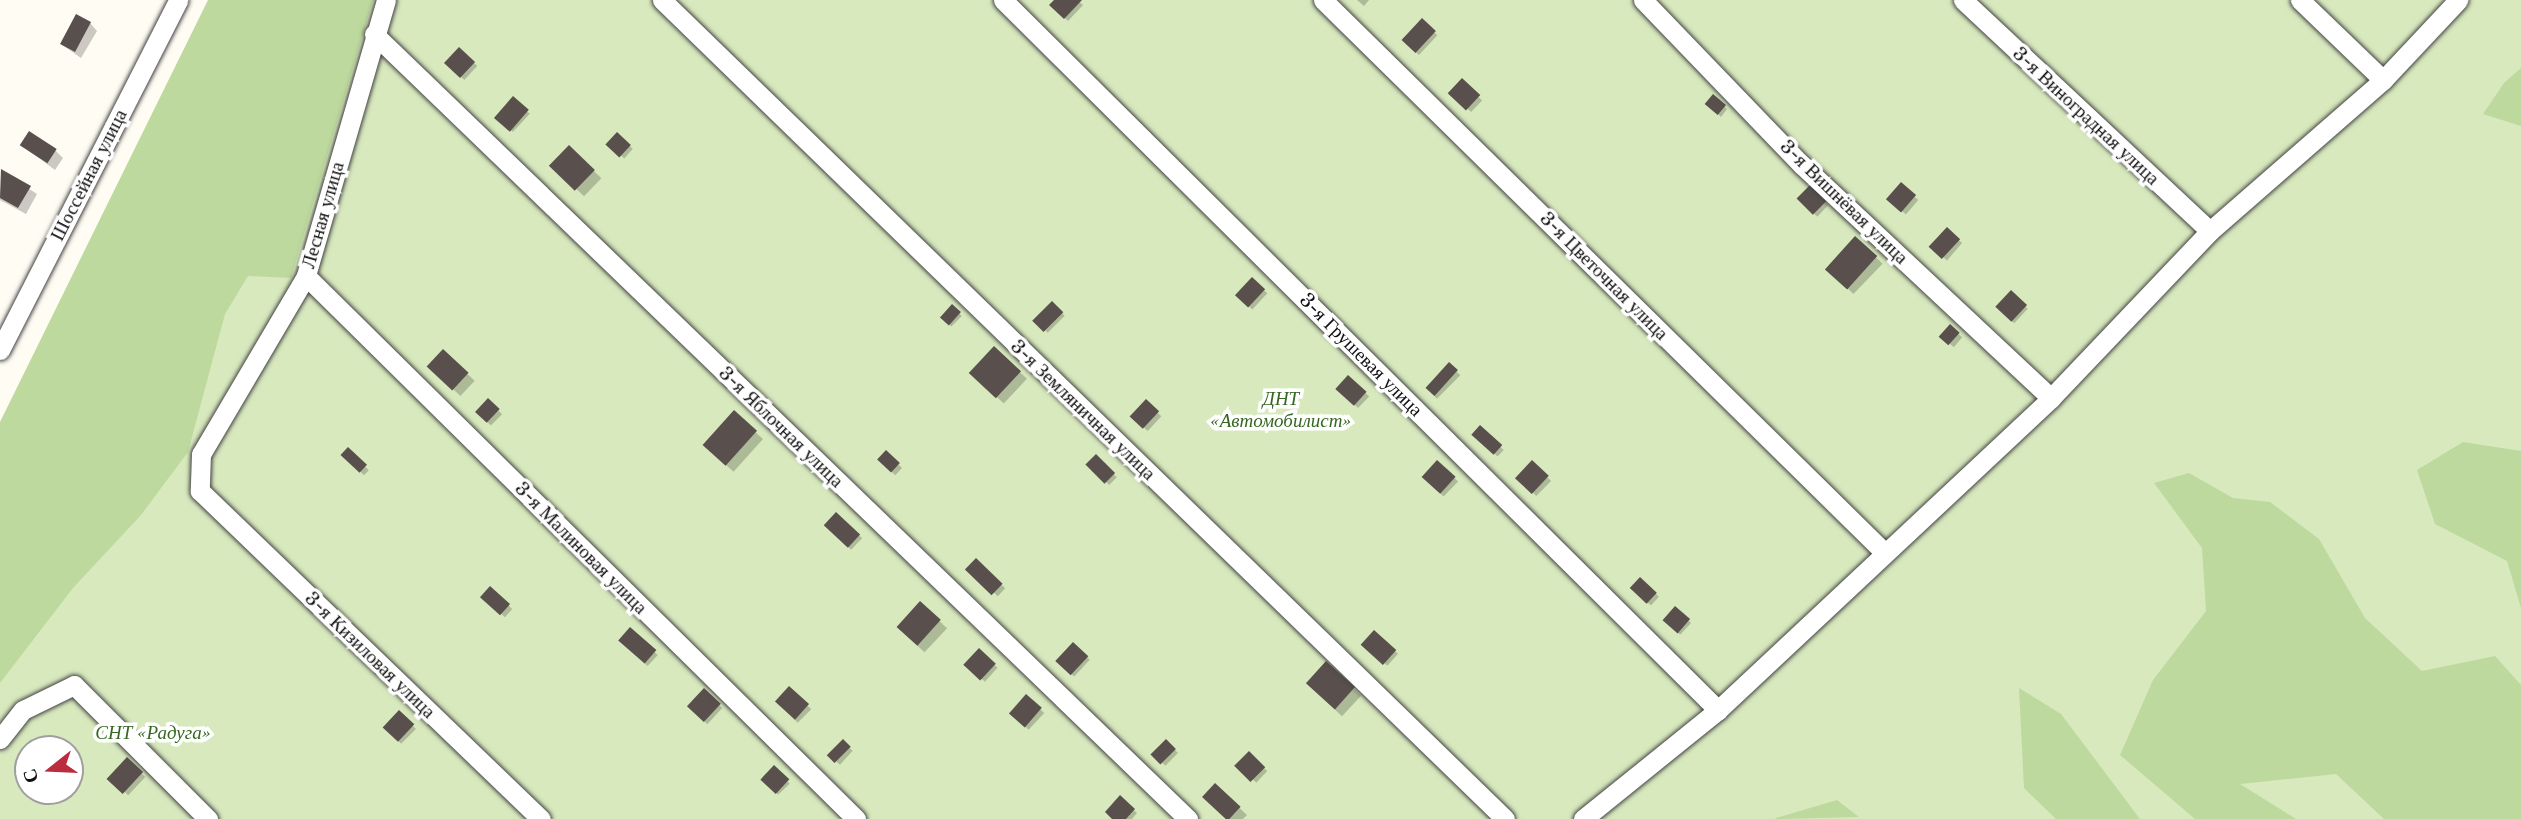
<!DOCTYPE html>
<html>
<head>
<meta charset="utf-8">
<style>
	body { margin:0 }
	#map { position:relative; width:2521px; height:819px; overflow:hidden; background:#fffcf4; font-family:"Libre Baskerville",serif }
	div>[style] { position:absolute }
	.green>* { inset:0; background:#d8e9be }
	.forest>* { inset:0; background:#bdd99d }
	.shadow>* { inset:0; background:#0003; transform-origin:0 0 }
	.building>* { inset:0; background:#59504d; transform-origin:0 0 }
	.roads { filter:drop-shadow(0 0 2px #434343) drop-shadow(0 0 2px #434343) }
	.street>* { height:19px; margin:-9.5px; padding:0 9.5px; transform-origin:9.5px; border-radius:9.5px; background:#fff }
	span { translate:-50% -50%; white-space:nowrap; text-align:center; line-height:1.15; -webkit-text-stroke:7px #fff; paint-order:stroke }
	.street-label { font-size:19px; color:#101010 }
	.park-label { font-size:19px; color:#366722; font-style:italic }
	.north { position:absolute; left:14px; top:735px; width:70px; height:70px; box-sizing:border-box; background:#fff; border:2px solid #9f9f9f; border-radius:50%; rotate:252deg; font-size:19px; font-weight:700; line-height:28px; text-align:center; color:#101010 }
	.north::after { content:''; display:block; margin:auto; width:24px; height:32px; background:#bc2c3f; clip-path:polygon(50% 0,100% 100%,50% 72%,0 100%) }
</style>
</head>
<body>
<div id="map">
	<div class="green">
		<div style="clip-path:polygon(evenodd,282px 0,2521px 0,2521px 819px,0 819px,0 677px,282px 0,28px 749px,70px 749px,70px 791px,28px 791px,28px 749px)"></div>
	</div>
	<div class="forest">
		<div style="clip-path:polygon(208px 0,373px 0,291px 278px,248px 276px,225px 314px,188px 452px,141px 515px,73px 588px,0 683px,0 422px)"></div>
		<div style="clip-path:polygon(2521px 68px,2521px 126px,2483px 114px,2504px 83px)"></div>
		<div style="clip-path:polygon(2463px 442px,2521px 451px,2521px 608px,2507px 561px,2435px 524px,2417px 470px)"></div>
		<div style="clip-path:polygon(2189px 473px,2233px 498px,2270px 502px,2319px 539px,2365px 618px,2422px 671px,2495px 656px,2521px 685px,2521px 819px,2384px 819px,2336px 774px,2240px 784px,2296px 819px,2195px 819px,2120px 755px,2153px 680px,2206px 611px,2202px 548px,2154px 483px)"></div>
		<div style="clip-path:polygon(2019px 688px,2061px 714px,2140px 819px,2056px 819px,2024px 788px)"></div>
		<div style="clip-path:polygon(1837px 800px,1859px 817px,1775px 819px,1776px 818px)"></div>
	</div>
	<div class="shadow">
		<div style="clip-path:polygon(1056px 0,1077px 0,1083px 5px,1068px 21px,1052px 5px)"></div>
		<div style="clip-path:polygon(1357px 0,1369px 0,1364px 6px)"></div>
		<div style="left:1422px;top:21px;width:21px;height:27px;rotate:43deg"></div>
		<div style="clip-path:polygon(90px 23px,97px 31px,81px 58px,61px 44px)"></div>
		<div style="left:459px;top:49px;width:25px;height:19px;rotate:43deg"></div>
		<div style="left:1462px;top:81px;width:28px;height:16px;rotate:44deg"></div>
		<div style="clip-path:polygon(1713px 96px,1727px 109px,1721px 117px,1707px 103px)"></div>
		<div style="left:513px;top:98px;width:23px;height:25px;rotate:43deg"></div>
		<div style="left:617px;top:135px;width:21px;height:13px;rotate:41deg"></div>
		<div style="clip-path:polygon(21px 145px,56px 151px,63px 158px,55px 170px)"></div>
		<div style="left:569px;top:147px;width:45px;height:25px;rotate:44deg"></div>
		<div style="clip-path:polygon(2px 171px,37px 194px,26px 214px,0 200px)"></div>
		<div style="left:1901px;top:185px;width:23px;height:19px;rotate:41deg"></div>
		<div style="left:1810px;top:188px;width:25px;height:16px;rotate:43deg"></div>
		<div style="left:1947px;top:230px;width:20px;height:23px;rotate:41deg"></div>
		<div style="left:1856px;top:238px;width:37px;height:42px;rotate:44deg"></div>
		<div style="left:1252px;top:279px;width:21px;height:22px;rotate:43deg"></div>
		<div style="left:2011px;top:293px;width:23px;height:20px;rotate:43deg"></div>
		<div style="left:1052px;top:303px;width:18px;height:24px;rotate:45deg"></div>
		<div style="left:952px;top:306px;width:14px;height:15px;rotate:45deg"></div>
		<div style="left:1950px;top:327px;width:16px;height:13px;rotate:40deg"></div>
		<div style="left:994px;top:348px;width:45px;height:34px;rotate:43deg"></div>
		<div style="left:444px;top:352px;width:42px;height:21px;rotate:43deg"></div>
		<div style="left:1449px;top:364px;width:16px;height:33px;rotate:45deg"></div>
		<div style="left:1349px;top:377px;width:28px;height:16px;rotate:44deg"></div>
		<div style="left:488px;top:400px;width:20px;height:16px;rotate:45deg"></div>
		<div style="left:1146px;top:402px;width:21px;height:20px;rotate:43deg"></div>
		<div style="left:734px;top:413px;width:39px;height:44px;rotate:42deg"></div>
		<div style="left:1480px;top:427px;width:33px;height:9px;rotate:44deg"></div>
		<div style="left:348px;top:450px;width:29px;height:7px;rotate:44deg"></div>
		<div style="left:886px;top:453px;width:22px;height:10px;rotate:43deg"></div>
		<div style="left:1096px;top:457px;width:29px;height:11px;rotate:44deg"></div>
		<div style="left:1438px;top:462px;width:28px;height:21px;rotate:44deg"></div>
		<div style="left:1532px;top:462px;width:27px;height:21px;rotate:45deg"></div>
		<div style="left:837px;top:514px;width:35px;height:16px;rotate:44deg"></div>
		<div style="left:976px;top:561px;width:40px;height:11px;rotate:43deg"></div>
		<div style="left:1640px;top:579px;width:26px;height:12px;rotate:43deg"></div>
		<div style="left:490px;top:589px;width:30px;height:11px;rotate:42deg"></div>
		<div style="left:920px;top:603px;width:37px;height:33px;rotate:43deg"></div>
		<div style="left:1675px;top:608px;width:22px;height:16px;rotate:43deg"></div>
		<div style="left:630px;top:629px;width:38px;height:15px;rotate:43deg"></div>
		<div style="left:1375px;top:633px;width:31px;height:16px;rotate:42deg"></div>
		<div style="left:1073px;top:644px;width:23px;height:23px;rotate:43deg"></div>
		<div style="left:979px;top:651px;width:25px;height:19px;rotate:42deg"></div>
		<div style="left:1326px;top:663px;width:48px;height:28px;rotate:43deg"></div>
		<div style="left:790px;top:688px;width:30px;height:19px;rotate:45deg"></div>
		<div style="left:704px;top:691px;width:25px;height:22px;rotate:43deg"></div>
		<div style="left:1026px;top:696px;width:25px;height:23px;rotate:43deg"></div>
		<div style="left:399px;top:712px;width:24px;height:21px;rotate:45deg"></div>
		<div style="left:1166px;top:741px;width:17px;height:18px;rotate:45deg"></div>
		<div style="left:843px;top:742px;width:13px;height:19px;rotate:42deg"></div>
		<div style="left:1249px;top:754px;width:25px;height:16px;rotate:43deg"></div>
		<div style="left:127px;top:760px;width:25px;height:25px;rotate:43deg"></div>
		<div style="left:774px;top:767px;width:23px;height:16px;rotate:47deg"></div>
		<div style="clip-path:polygon(1215px 785px,1247px 815px,1243px 819px,1227px 819px,1204px 797px)"></div>
		<div style="clip-path:polygon(1120px 798px,1137px 813px,1132px 819px,1115px 819px)"></div>
	</div>
	<div class="building">
		<div style="clip-path:polygon(1054px 0,1082px 0,1064px 19px,1049px 5px)"></div>
		<div style="left:76px;top:14px;width:17px;height:34px;rotate:28deg"></div>
		<div style="left:1422px;top:18px;width:19px;height:30px;rotate:43deg"></div>
		<div style="left:459px;top:47px;width:22px;height:22px;rotate:43deg"></div>
		<div style="left:1462px;top:78px;width:25px;height:21px;rotate:43deg"></div>
		<div style="left:1713px;top:94px;width:17px;height:13px;rotate:40deg"></div>
		<div style="left:513px;top:96px;width:21px;height:29px;rotate:41deg"></div>
		<div style="left:29px;top:131px;width:33px;height:17px;rotate:33deg"></div>
		<div style="left:617px;top:132px;width:19px;height:17px;rotate:43deg"></div>
		<div style="left:569px;top:145px;width:36px;height:29px;rotate:44deg"></div>
		<div style="clip-path:polygon(1px 169px,31px 186px,18px 208px,0 198px)"></div>
		<div style="left:1901px;top:182px;width:20px;height:23px;rotate:41deg"></div>
		<div style="left:1810px;top:185px;width:23px;height:19px;rotate:45deg"></div>
		<div style="left:1947px;top:227px;width:18px;height:27px;rotate:43deg"></div>
		<div style="left:1855px;top:236px;width:30px;height:45px;rotate:42deg"></div>
		<div style="left:1252px;top:277px;width:18px;height:25px;rotate:43deg"></div>
		<div style="left:2011px;top:290px;width:22px;height:23px;rotate:43deg"></div>
		<div style="left:1052px;top:301px;width:16px;height:28px;rotate:45deg"></div>
		<div style="left:952px;top:304px;width:12px;height:18px;rotate:42deg"></div>
		<div style="left:1950px;top:324px;width:13px;height:17px;rotate:42deg"></div>
		<div style="left:994px;top:346px;width:37px;height:37px;rotate:43deg"></div>
		<div style="left:443px;top:349px;width:35px;height:24px;rotate:43deg"></div>
		<div style="left:1449px;top:362px;width:12px;height:35px;rotate:42deg"></div>
		<div style="left:1348px;top:375px;width:25px;height:19px;rotate:42deg"></div>
		<div style="left:488px;top:398px;width:16px;height:19px;rotate:43deg"></div>
		<div style="left:1146px;top:399px;width:18px;height:24px;rotate:43deg"></div>
		<div style="left:734px;top:410px;width:31px;height:47px;rotate:42deg"></div>
		<div style="left:1480px;top:425px;width:30px;height:13px;rotate:42deg"></div>
		<div style="left:348px;top:447px;width:26px;height:11px;rotate:43deg"></div>
		<div style="left:886px;top:450px;width:19px;height:13px;rotate:43deg"></div>
		<div style="left:1096px;top:454px;width:27px;height:15px;rotate:45deg"></div>
		<div style="left:1437px;top:460px;width:25px;height:23px;rotate:42deg"></div>
		<div style="left:1532px;top:460px;width:23px;height:25px;rotate:43deg"></div>
		<div style="left:836px;top:512px;width:33px;height:18px;rotate:43deg"></div>
		<div style="left:976px;top:558px;width:37px;height:16px;rotate:44deg"></div>
		<div style="left:1640px;top:577px;width:23px;height:15px;rotate:43deg"></div>
		<div style="left:490px;top:586px;width:27px;height:15px;rotate:42deg"></div>
		<div style="left:920px;top:601px;width:28px;height:35px;rotate:42deg"></div>
		<div style="left:1675px;top:606px;width:20px;height:19px;rotate:41deg"></div>
		<div style="left:630px;top:627px;width:35px;height:18px;rotate:41deg"></div>
		<div style="left:1374px;top:630px;width:30px;height:20px;rotate:42deg"></div>
		<div style="left:1073px;top:642px;width:21px;height:26px;rotate:43deg"></div>
		<div style="left:979px;top:648px;width:23px;height:23px;rotate:43deg"></div>
		<div style="left:1326px;top:661px;width:39px;height:30px;rotate:42deg"></div>
		<div style="left:789px;top:686px;width:27px;height:21px;rotate:42deg"></div>
		<div style="left:704px;top:688px;width:23px;height:25px;rotate:43deg"></div>
		<div style="left:1026px;top:694px;width:21px;height:26px;rotate:41deg"></div>
		<div style="left:399px;top:710px;width:21px;height:24px;rotate:43deg"></div>
		<div style="left:843px;top:739px;width:11px;height:23px;rotate:45deg"></div>
		<div style="left:1166px;top:739px;width:14px;height:22px;rotate:45deg"></div>
		<div style="left:1249px;top:751px;width:23px;height:21px;rotate:45deg"></div>
		<div style="left:127px;top:757px;width:22px;height:30px;rotate:43deg"></div>
		<div style="left:774px;top:765px;width:21px;height:20px;rotate:43deg"></div>
		<div style="left:1215px;top:783px;width:35px;height:19px;rotate:43deg"></div>
		<div style="clip-path:polygon(1120px 795px,1135px 809px,1126px 819px,1112px 819px,1105px 812px)"></div>
	</div>
	<div class="roads">
		<div class="street">
			<div style="left:386px;top:0;width:287px;rotate:106.2deg"></div>
			<div style="left:306px;top:276px;width:207px;rotate:120.5deg"></div>
			<div style="left:201px;top:454px;width:37px;rotate:92deg"></div>
			<div style="left:200px;top:491px;width:473px;rotate:43.9deg"></div>
			<div style="left:662px;top:0;width:1175px;rotate:44.17deg"></div>
			<div style="left:1003px;top:0;width:1008px;rotate:44.8deg"></div>
			<div style="left:1323px;top:0;width:787px;rotate:44.54deg"></div>
			<div style="left:1643px;top:0;width:229px;rotate:46.1deg"></div>
			<div style="left:1802px;top:165px;width:341px;rotate:43.1deg"></div>
			<div style="left:1963px;top:0;width:338px;rotate:43.1deg"></div>
			<div style="left:2300px;top:0;width:115px;rotate:43.9deg"></div>
			<div style="left:374px;top:34px;width:1131px;rotate:43.96deg"></div>
			<div style="left:306px;top:276px;width:773px;rotate:44.63deg"></div>
			<div style="left:0;top:350px;width:393px;rotate:-63deg"></div>
			<div style="left:0;top:739px;width:37px;rotate:-52deg"></div>
			<div style="left:23px;top:710px;width:57px;rotate:-26.1deg"></div>
			<div style="left:74px;top:685px;width:190px;rotate:45deg"></div>
			<div style="left:1583px;top:819px;width:174px;rotate:-38.9deg"></div>
			<div style="left:1718px;top:710px;width:456px;rotate:-43.1deg"></div>
			<div style="left:2051px;top:398px;width:231px;rotate:-46.4deg"></div>
			<div style="left:2210px;top:231px;width:230px;rotate:-41.1deg"></div>
			<div style="left:2383px;top:80px;width:110px;rotate:-46.8deg"></div>
		</div>
	</div>
	<div class="street-label">
		<span style="left:2086px;top:116px;rotate:43deg">3-я Виноградная улица</span>
		<span style="left:89px;top:175px;rotate:-63deg">Шоссейная улица</span>
		<span style="left:1844px;top:202px;rotate:44deg">3-я Вишнёвая улица</span>
		<span style="left:323px;top:215px;rotate:-74deg">Лесная улица</span>
		<span style="left:1604px;top:276px;rotate:45deg">3-я Цветочная улица</span>
		<span style="left:1361px;top:355px;rotate:45deg">3-я Грушевая улица</span>
		<span style="left:1083px;top:410px;rotate:44deg">3-я Земляничная улица</span>
		<span style="left:781px;top:427px;rotate:44deg">3-я Яблочная улица</span>
		<span style="left:581px;top:548px;rotate:45deg">3-я Малиновая улица</span>
		<span style="left:370px;top:655px;rotate:44deg">3-я Кизиловая улица</span>
	</div>
	<div class="park-label">
		<span style="left:1281px;top:410px">ДНТ<br>«Автомобилист»</span>
		<span style="left:153px;top:733px">СНТ «Радуга»</span>
	</div>
	<div class="north">С</div>
</div>
</body>
</html>
